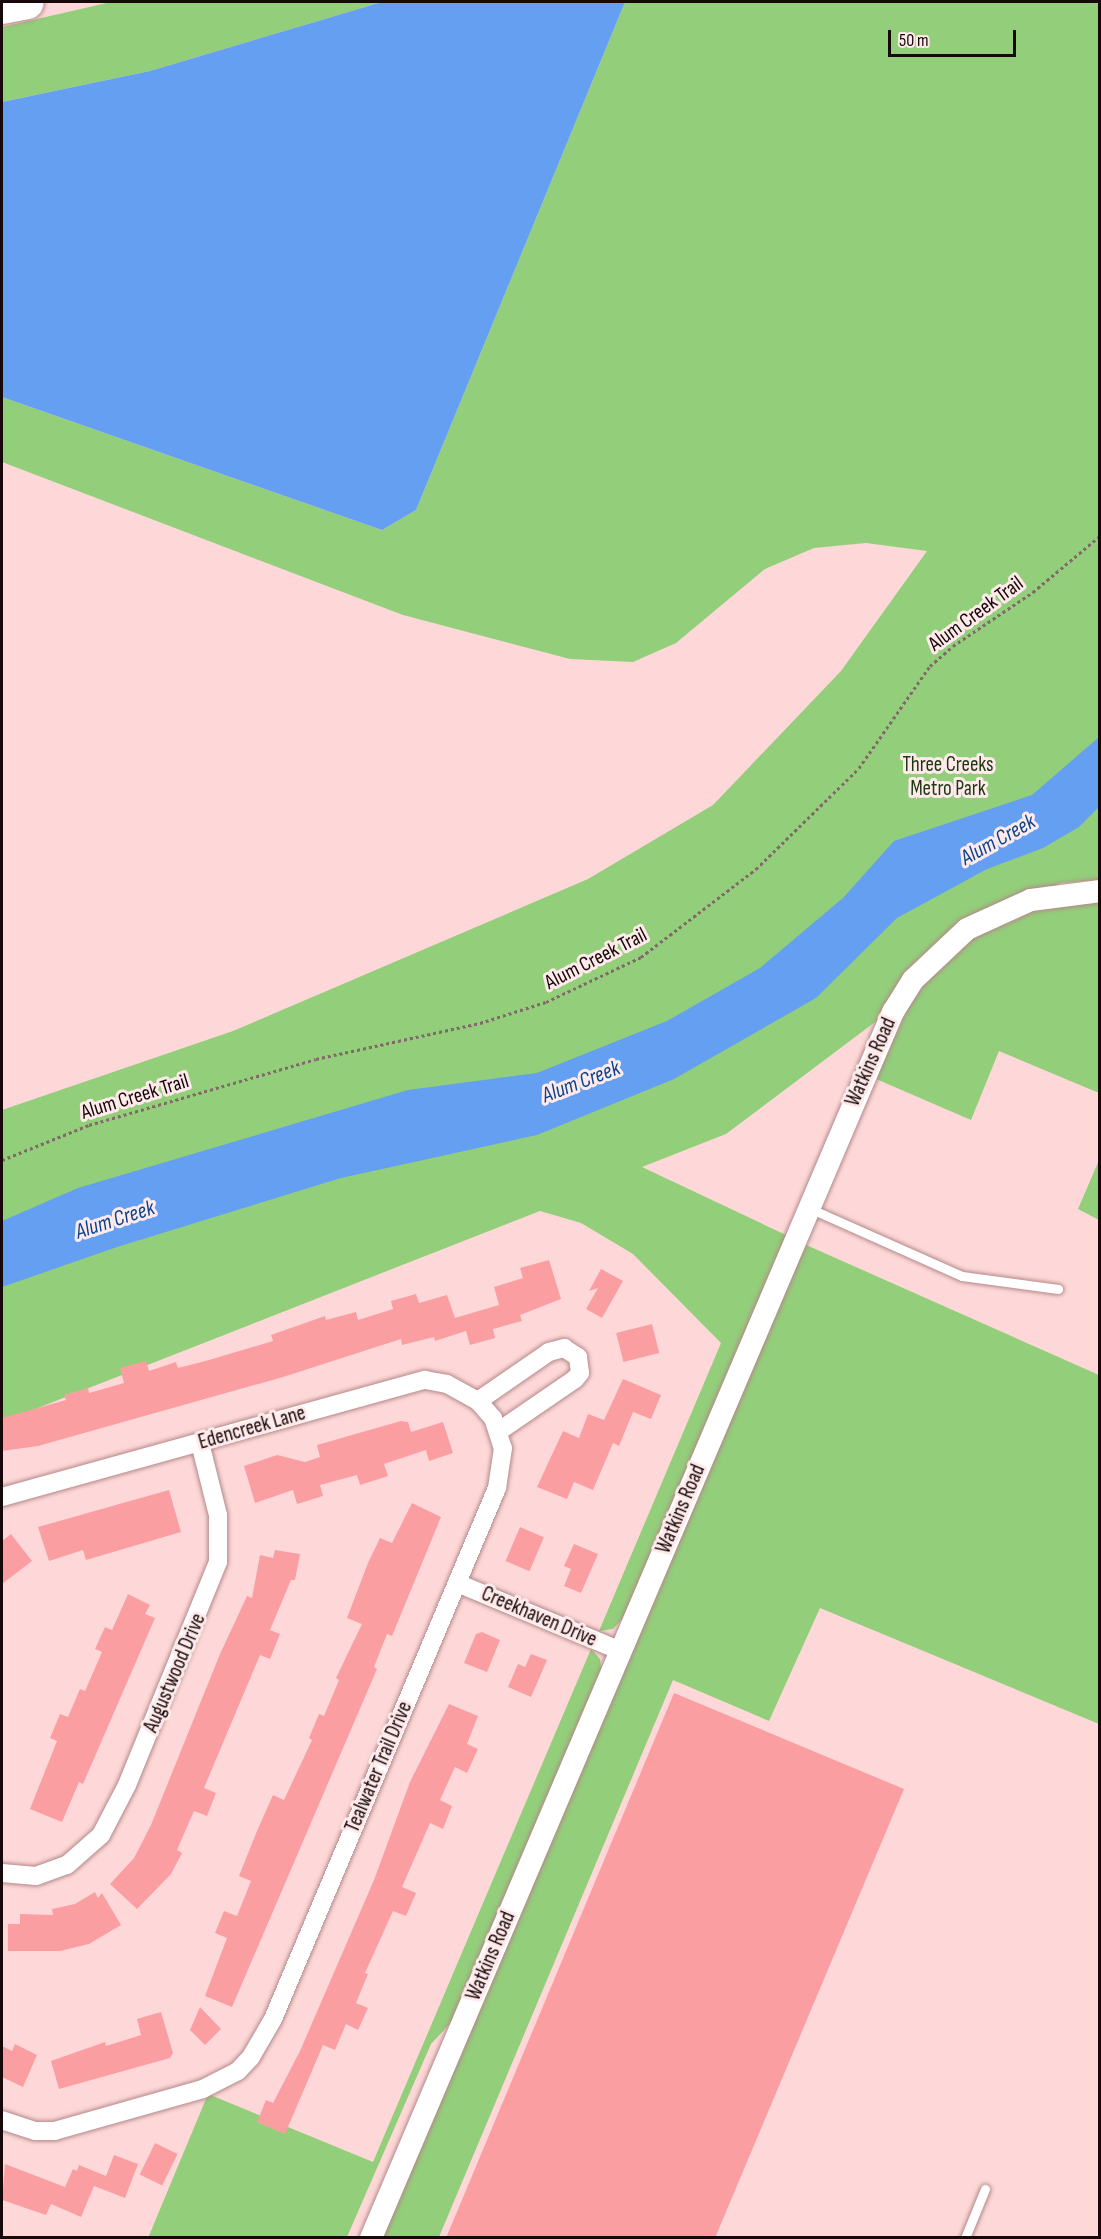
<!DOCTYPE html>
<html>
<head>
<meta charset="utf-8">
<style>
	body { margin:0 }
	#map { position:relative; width:1101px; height:2239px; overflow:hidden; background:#fed8d8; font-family:"Sofia Sans Condensed",sans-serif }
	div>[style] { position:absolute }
	.green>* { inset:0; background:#93ce7b }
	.water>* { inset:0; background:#649ff1 }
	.building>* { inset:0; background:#fa9ea2; transform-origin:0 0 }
	.path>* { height:3px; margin-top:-1.5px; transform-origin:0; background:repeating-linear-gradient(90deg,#826969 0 3px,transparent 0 6px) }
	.roads { filter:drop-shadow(0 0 2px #b48889) drop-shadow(0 0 2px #b48889) }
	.service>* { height:9px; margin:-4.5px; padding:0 4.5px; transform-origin:4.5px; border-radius:4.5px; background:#fff }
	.minor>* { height:18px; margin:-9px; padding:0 9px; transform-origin:9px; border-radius:9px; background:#fff }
	.tertiary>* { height:22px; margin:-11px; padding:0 11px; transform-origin:11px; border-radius:11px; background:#fff }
	.motorway>* { height:33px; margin:-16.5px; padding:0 16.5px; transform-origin:16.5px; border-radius:16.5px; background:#fff }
	span { translate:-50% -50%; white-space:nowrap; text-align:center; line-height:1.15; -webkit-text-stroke:6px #feeaeb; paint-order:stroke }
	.street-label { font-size:21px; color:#170809 }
	.park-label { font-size:21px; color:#1e3713 }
	.water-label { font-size:22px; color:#09448c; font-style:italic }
	.frame { position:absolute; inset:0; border:3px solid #170809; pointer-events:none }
	.scale { position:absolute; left:888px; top:30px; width:128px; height:27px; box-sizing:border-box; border:3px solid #170809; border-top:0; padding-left:8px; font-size:18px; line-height:21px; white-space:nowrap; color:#170809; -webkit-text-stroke:4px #feeaeb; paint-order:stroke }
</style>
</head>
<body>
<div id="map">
	<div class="green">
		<div style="clip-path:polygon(111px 2px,382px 2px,150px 71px,2px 102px,2px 27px)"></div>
		<div style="clip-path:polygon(625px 2px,1099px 2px,1099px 880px,1060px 883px,1016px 916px,1058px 903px,1099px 900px,1099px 1093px,999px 1051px,971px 1120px,876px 1079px,907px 1010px,923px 986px,726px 1134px,642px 1167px,786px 1235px,626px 1615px,613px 1629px,599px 1631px,721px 1343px,633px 1254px,581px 1223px,540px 1211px,2px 1422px,2px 1110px,233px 1031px,588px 879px,713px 805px,841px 671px,927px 551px,866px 543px,814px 548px,765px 569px,676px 643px,633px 662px,570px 659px,403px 615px,2px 462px,2px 397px,382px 530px,416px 510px)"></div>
		<div style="clip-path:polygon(1099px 1160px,1099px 1220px,1078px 1209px)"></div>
		<div style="clip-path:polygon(804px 1244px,1099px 1375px,1099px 1724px,820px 1608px,769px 1721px,673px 1680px,439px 2237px,381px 2238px)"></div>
		<div style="clip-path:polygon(591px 1649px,600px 1659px,602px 1674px,459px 2014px,431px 2044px,347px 2237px,148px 2238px,208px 2094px,373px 2162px)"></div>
	</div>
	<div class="water">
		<div style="clip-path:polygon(382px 2px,625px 2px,416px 510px,382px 530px,2px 397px,2px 102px,150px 71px)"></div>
		<div style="clip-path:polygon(1099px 737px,1099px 807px,1079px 827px,1043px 848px,987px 869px,897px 918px,816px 998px,674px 1079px,537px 1135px,341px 1178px,117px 1247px,2px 1287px,2px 1221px,78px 1188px,408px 1090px,537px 1073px,667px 1021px,760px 968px,843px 898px,894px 841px,1032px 795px)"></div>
	</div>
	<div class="building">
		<div style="clip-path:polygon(549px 1260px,561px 1299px,520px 1315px,522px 1321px,493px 1329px,495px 1338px,470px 1345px,466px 1331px,435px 1341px,434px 1337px,402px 1345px,401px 1339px,283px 1377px,38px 1446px,2px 1451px,2px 1418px,66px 1400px,64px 1395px,88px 1388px,89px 1393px,124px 1383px,120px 1368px,146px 1361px,149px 1371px,176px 1362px,178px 1368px,209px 1360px,273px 1341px,271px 1335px,325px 1316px,326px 1320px,356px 1312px,358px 1320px,393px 1309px,391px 1301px,416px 1294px,419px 1303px,447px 1295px,455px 1318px,499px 1305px,494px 1287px,523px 1278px,520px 1268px)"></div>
		<div style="clip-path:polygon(601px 1269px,623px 1281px,602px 1318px,586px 1309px,598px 1288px,589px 1291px)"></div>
		<div style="left:652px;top:1324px;width:30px;height:37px;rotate:76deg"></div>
		<div style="clip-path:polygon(623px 1379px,661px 1395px,651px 1419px,633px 1412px,619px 1446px,613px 1443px,593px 1490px,574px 1482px,567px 1499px,537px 1487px,563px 1431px,579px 1438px,588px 1414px,604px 1420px)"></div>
		<div style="clip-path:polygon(401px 1421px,408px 1422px,411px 1432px,443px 1422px,453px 1453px,429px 1461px,426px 1450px,384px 1464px,388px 1476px,360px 1485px,357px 1475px,320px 1485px,323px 1496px,297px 1504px,293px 1490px,255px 1503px,244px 1466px,277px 1455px,305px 1462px,320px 1457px,317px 1445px)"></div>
		<div style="clip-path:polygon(169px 1490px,181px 1532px,86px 1560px,83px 1550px,49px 1561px,38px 1527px)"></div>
		<div style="clip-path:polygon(412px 1503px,441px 1517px,392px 1636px,387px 1634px,374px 1667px,377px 1669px,232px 2007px,205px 1996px,227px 1938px,215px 1933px,224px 1911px,237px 1916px,251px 1881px,239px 1876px,257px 1831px,273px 1795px,284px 1800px,312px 1740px,309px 1738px,319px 1714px,324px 1716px,339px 1680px,336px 1678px,362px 1624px,347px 1618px,368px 1563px,380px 1538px,392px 1543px)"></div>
		<div style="left:520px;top:1527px;width:26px;height:37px;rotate:23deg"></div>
		<div style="clip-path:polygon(11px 1534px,32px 1561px,2px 1584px,2px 1541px)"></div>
		<div style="clip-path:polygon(574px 1544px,598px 1554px,581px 1593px,564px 1586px,571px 1569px,564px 1566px)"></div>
		<div style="clip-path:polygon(275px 1550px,300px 1554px,295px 1580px,291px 1580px,270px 1630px,280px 1634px,270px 1659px,260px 1655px,204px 1788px,216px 1793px,207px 1816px,194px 1811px,177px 1850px,182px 1853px,171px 1874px,137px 1909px,110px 1884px,134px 1858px,151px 1825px,220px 1654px,247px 1596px,252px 1598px,260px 1555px,273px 1558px)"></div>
		<div style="clip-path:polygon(128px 1594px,150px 1605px,145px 1614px,155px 1618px,83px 1784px,79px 1782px,62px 1822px,30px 1809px,57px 1741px,50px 1738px,60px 1714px,68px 1717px,80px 1689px,85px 1691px,102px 1652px,95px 1649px,105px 1627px,112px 1630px)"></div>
		<div style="clip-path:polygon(482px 1632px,500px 1640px,487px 1672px,464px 1663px,476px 1634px)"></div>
		<div style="clip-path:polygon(531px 1654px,547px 1660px,531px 1697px,508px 1687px,518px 1664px,525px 1667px)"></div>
		<div style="clip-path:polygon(674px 1693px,904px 1789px,715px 2238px,446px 2238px)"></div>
		<div style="clip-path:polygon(449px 1704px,478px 1716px,467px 1744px,478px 1749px,467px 1773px,455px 1767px,440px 1800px,452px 1806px,443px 1829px,430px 1823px,402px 1887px,416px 1893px,406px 1916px,393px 1911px,365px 1973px,368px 1974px,356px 2003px,368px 2008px,358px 2030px,346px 2024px,335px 2050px,323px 2045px,285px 2134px,257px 2122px,266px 2100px,273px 2103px,300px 2051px,374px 1880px,410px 1782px)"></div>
		<div style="clip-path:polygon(95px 1892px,98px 1898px,102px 1893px,121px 1925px,89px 1944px,60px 1951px,8px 1951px,8px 1924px,20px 1924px,20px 1914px,53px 1915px,52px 1909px,75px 1904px)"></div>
		<div style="clip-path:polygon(200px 2007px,221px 2029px,205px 2045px,190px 2030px)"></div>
		<div style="clip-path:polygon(161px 2012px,173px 2053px,170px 2058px,59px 2089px,51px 2061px,105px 2042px,106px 2046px,141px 2035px,137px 2019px)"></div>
		<div style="clip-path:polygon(15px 2044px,37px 2055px,23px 2087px,2px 2077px,2px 2046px,12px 2051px)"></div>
		<div style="left:155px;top:2143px;width:25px;height:35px;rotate:26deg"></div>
		<div style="clip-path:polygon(114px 2155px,138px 2164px,125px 2198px,94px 2186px,81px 2217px,51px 2204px,46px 2215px,2px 2200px,5px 2164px,65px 2187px,73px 2169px,77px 2171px,79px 2165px,106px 2176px)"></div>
	</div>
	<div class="path">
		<div style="left:2px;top:1160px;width:94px;rotate:-21.9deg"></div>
		<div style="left:89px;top:1125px;width:236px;rotate:-16.2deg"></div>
		<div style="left:316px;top:1059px;width:168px;rotate:-12.4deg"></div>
		<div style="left:480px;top:1023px;width:69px;rotate:-17.7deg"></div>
		<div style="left:546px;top:1002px;width:105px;rotate:-25.3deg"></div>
		<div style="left:641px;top:957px;width:145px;rotate:-37.4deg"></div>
		<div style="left:756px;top:869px;width:144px;rotate:-44.4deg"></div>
		<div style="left:859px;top:768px;width:124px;rotate:-55.2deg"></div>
		<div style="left:930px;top:666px;width:30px;rotate:-41deg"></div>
		<div style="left:953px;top:646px;width:97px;rotate:-34deg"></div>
		<div style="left:1033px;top:592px;width:87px;rotate:-39.9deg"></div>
	</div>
	<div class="roads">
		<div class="service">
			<div style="left:809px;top:1208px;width:167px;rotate:24deg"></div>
			<div style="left:962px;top:1276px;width:97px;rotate:7.7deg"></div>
			<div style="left:965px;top:2238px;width:53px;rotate:-67.8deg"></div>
		</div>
		<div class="minor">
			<div style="left:478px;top:1401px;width:86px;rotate:-34.6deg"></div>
			<div style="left:549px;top:1352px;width:16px;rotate:-15deg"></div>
			<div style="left:564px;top:1348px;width:17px;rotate:33deg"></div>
			<div style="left:578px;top:1357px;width:16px;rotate:83deg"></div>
			<div style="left:580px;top:1373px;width:8px;rotate:130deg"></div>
			<div style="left:575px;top:1379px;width:92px;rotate:145.6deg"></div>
			<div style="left:2px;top:1497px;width:439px;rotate:-15.5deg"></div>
			<div style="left:425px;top:1380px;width:22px;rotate:10deg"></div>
			<div style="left:447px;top:1384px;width:35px;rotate:29deg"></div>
			<div style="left:478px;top:1401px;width:23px;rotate:49deg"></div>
			<div style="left:493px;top:1418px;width:32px;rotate:72deg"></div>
			<div style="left:503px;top:1448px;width:40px;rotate:98.5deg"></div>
			<div style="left:497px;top:1488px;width:576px;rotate:112.87deg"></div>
			<div style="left:273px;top:2019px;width:44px;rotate:120.1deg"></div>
			<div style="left:251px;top:2057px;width:19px;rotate:133deg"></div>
			<div style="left:238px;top:2071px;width:39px;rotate:153deg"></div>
			<div style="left:203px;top:2089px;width:154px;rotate:164.2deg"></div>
			<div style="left:55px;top:2131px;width:20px;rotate:180deg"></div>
			<div style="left:35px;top:2131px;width:35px;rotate:-162deg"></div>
			<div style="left:457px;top:1583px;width:178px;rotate:22.5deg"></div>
			<div style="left:2px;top:1873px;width:34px;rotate:5deg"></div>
			<div style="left:36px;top:1876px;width:33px;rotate:-20deg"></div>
			<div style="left:67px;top:1865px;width:45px;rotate:-41.4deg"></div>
			<div style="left:101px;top:1835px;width:56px;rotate:-62.5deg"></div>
			<div style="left:127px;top:1785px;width:241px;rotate:-67.8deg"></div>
			<div style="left:218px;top:1562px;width:47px;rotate:-90deg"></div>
			<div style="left:218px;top:1515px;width:74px;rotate:-104deg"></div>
		</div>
		<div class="tertiary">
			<div style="left:371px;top:2238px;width:1333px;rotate:-66.94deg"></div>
			<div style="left:893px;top:1012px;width:38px;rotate:-58deg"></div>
			<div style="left:913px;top:980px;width:74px;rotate:-43.4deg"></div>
			<div style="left:967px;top:929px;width:70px;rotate:-24.4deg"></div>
			<div style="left:1031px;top:900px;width:70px;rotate:-7.4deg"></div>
		</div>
		<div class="motorway">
			<div style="left:2px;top:7px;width:25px;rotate:-11deg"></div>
		</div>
	</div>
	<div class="street-label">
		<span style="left:976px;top:614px;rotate:-36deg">Alum Creek Trail</span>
		<span style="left:596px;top:959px;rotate:-27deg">Alum Creek Trail</span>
		<span style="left:871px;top:1062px;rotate:-66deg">Watkins Road</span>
		<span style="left:135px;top:1097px;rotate:-17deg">Alum Creek Trail</span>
		<span style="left:252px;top:1428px;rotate:-16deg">Edencreek Lane</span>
		<span style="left:681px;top:1509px;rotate:-67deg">Watkins Road</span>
		<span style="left:539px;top:1617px;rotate:23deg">Creekhaven Drive</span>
		<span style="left:175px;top:1673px;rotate:-67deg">Augustwood Drive</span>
		<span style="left:379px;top:1767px;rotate:-67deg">Tealwater Trail Drive</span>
		<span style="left:491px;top:1956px;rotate:-67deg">Watkins Road</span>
	</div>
	<div class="park-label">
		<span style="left:948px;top:777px">Three Creeks<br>Metro Park</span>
	</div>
	<div class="water-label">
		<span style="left:998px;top:840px;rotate:-29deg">Alum Creek</span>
		<span style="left:581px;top:1082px;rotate:-21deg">Alum Creek</span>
		<span style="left:115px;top:1220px;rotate:-18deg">Alum Creek</span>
	</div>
	<div class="frame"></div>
	<div class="scale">50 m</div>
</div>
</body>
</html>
